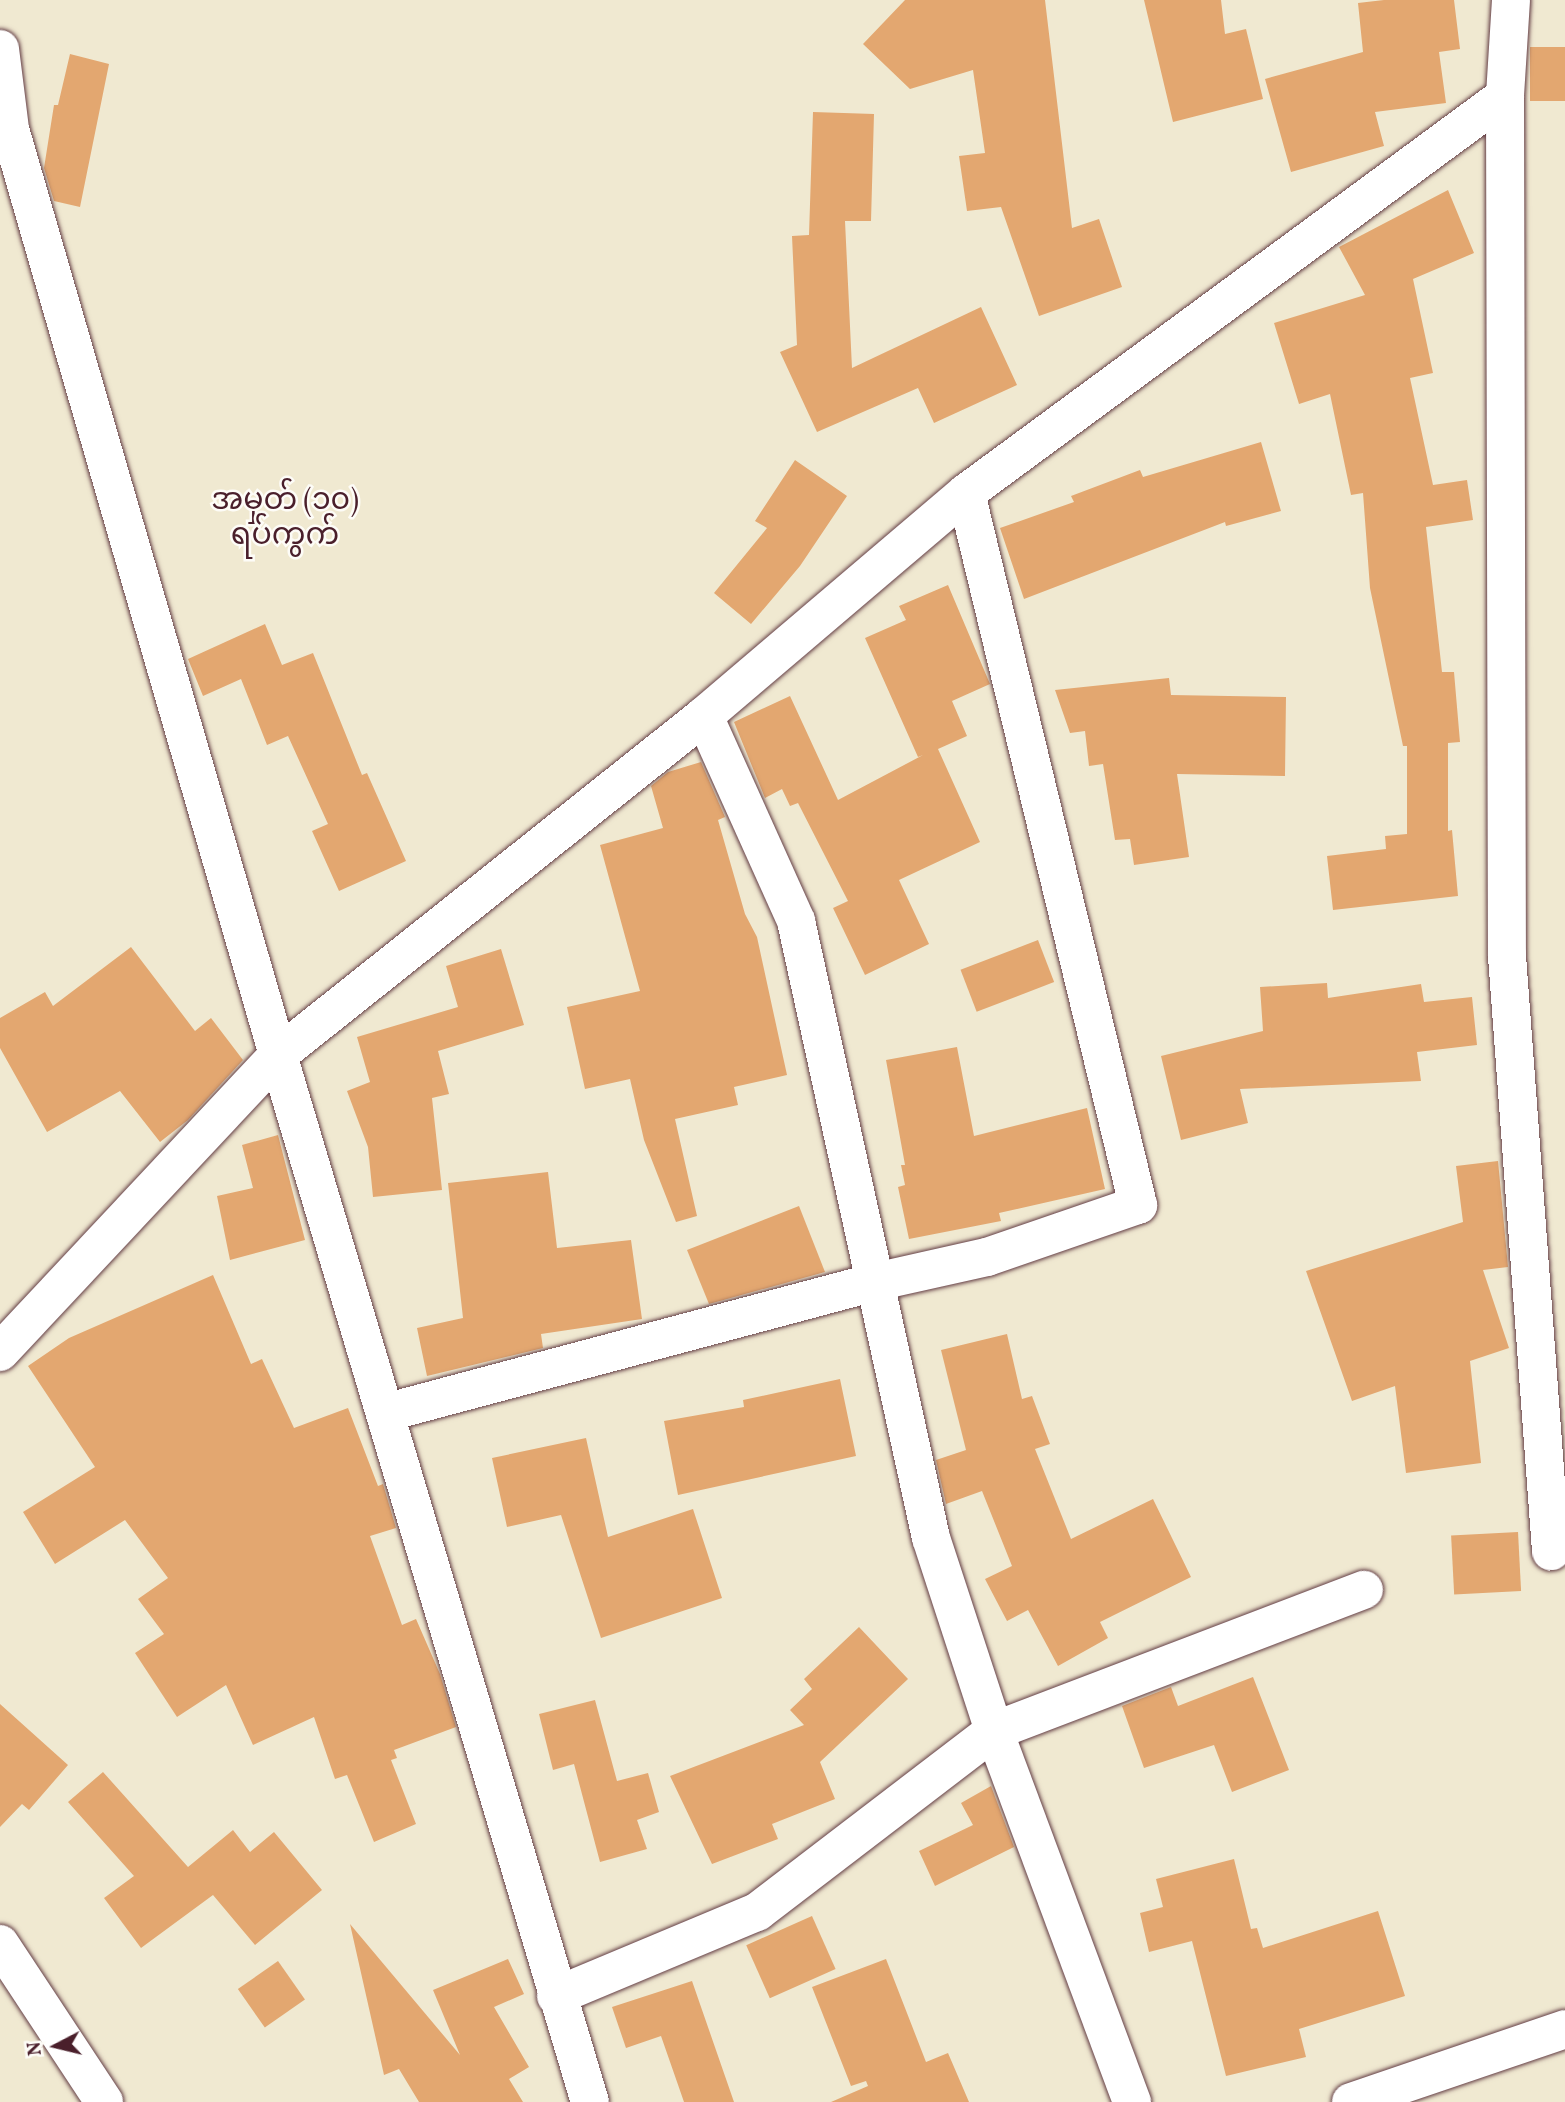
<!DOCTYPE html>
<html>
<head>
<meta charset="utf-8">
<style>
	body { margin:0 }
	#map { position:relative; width:1565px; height:2102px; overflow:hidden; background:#f0e9d1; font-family:Vollkorn,"Noto Sans Myanmar",serif }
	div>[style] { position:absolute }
	.building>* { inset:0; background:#e3a770; transform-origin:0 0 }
	.roads { filter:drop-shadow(0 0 2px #633d44) drop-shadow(0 0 2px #633d44) }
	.minor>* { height:38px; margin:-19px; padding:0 19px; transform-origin:19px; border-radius:19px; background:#fff }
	span { translate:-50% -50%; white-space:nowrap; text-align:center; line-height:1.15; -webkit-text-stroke:5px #fdfcf7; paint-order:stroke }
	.quarter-label { font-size:30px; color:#4a1f2b }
	.north { position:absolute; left:21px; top:2011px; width:70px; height:70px; -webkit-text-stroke:5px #fdfcf7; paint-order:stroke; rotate:263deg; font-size:19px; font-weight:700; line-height:28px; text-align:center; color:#4a1f2b }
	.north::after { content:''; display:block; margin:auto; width:24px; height:32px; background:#4a1f2b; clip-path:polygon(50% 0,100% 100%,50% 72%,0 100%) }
</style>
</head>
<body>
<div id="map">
	<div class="building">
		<div style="clip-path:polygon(905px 0,1045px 0,1072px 228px,1099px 219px,1122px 287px,1039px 316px,1001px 207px,967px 211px,959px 156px,985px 153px,973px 70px,910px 89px,863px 44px)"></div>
		<div style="clip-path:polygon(1144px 0,1221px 0,1225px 34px,1246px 29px,1263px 99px,1173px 122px)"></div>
		<div style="clip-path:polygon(1384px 0,1454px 0,1460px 49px,1439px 52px,1446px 103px,1375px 112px,1384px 146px,1291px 172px,1265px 79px,1363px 52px,1358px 3px)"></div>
		<div style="left:1565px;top:47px;width:54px;height:35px;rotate:90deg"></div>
		<div style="clip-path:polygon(70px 54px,109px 64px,80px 207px,54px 201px,44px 168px,54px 105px,58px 105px)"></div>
		<div style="clip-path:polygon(813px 112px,874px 114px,871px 221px,845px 221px,852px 368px,981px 307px,1017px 385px,934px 423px,918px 388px,817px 432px,780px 352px,797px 345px,792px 236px,809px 235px)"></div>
		<div style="clip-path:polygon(1448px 190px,1474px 253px,1413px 279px,1433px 373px,1410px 378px,1433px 485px,1467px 480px,1473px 520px,1426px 527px,1442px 672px,1454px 672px,1460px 742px,1448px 743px,1448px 831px,1452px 830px,1458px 896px,1333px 910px,1327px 856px,1386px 849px,1385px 836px,1407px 834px,1407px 746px,1403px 746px,1370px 588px,1363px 493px,1351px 495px,1330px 394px,1299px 404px,1274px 323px,1365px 295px,1339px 247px)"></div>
		<div style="clip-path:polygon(1261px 442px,1281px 511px,1226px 526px,1225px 522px,1024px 599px,1000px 528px,1074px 502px,1071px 496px,1140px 470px,1143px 477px)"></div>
		<div style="clip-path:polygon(795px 460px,847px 496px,800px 566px,751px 624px,714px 593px,767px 528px,755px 521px)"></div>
		<div style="clip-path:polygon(948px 585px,990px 684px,952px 701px,967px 736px,938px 749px,980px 842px,899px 880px,929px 944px,865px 975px,833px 908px,848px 901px,798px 803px,790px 806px,782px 789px,765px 798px,734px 722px,790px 696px,838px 800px,923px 755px,918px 757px,865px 638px,906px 620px,899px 606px)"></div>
		<div style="clip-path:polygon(265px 624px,282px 665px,313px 653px,362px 775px,367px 773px,406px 861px,339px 891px,312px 831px,328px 824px,288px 736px,267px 745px,241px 679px,203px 696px,188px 659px)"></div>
		<div style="clip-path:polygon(1169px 678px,1171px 695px,1286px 697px,1285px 776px,1177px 774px,1189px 857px,1134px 865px,1130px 839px,1115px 840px,1103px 764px,1089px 766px,1085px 731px,1070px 733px,1055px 690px)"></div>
		<div style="clip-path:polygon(701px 762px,725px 817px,718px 820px,745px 914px,757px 937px,787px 1075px,734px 1087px,738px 1105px,675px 1119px,697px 1216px,676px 1222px,644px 1140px,630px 1079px,585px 1089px,567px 1007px,640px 991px,600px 845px,663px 828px,651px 786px,668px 772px)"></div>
		<div style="left:1038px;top:940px;width:45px;height:83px;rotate:69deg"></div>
		<div style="clip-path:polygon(131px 947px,195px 1031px,211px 1018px,243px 1060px,188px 1120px,160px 1142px,120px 1091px,47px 1132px,0 1048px,0 1018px,45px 992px,53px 1006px)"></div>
		<div style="clip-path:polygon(501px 949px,524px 1025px,438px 1051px,449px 1094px,432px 1098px,442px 1190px,373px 1197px,368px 1147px,347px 1091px,370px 1082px,357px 1037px,458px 1007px,446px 966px)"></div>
		<div style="clip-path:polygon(1327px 983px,1328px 998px,1421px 984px,1424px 1002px,1472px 997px,1477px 1045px,1417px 1052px,1421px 1081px,1240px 1089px,1248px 1123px,1181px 1140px,1161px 1056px,1263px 1031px,1260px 987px)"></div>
		<div style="clip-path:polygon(957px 1047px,974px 1136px,1087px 1108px,1105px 1189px,999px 1213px,1001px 1221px,909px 1239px,898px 1187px,905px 1185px,901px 1165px,905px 1165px,886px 1060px)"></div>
		<div style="clip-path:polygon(278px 1135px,305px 1240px,230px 1260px,217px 1196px,253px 1188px,242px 1145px)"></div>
		<div style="clip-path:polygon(1498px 1161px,1508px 1267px,1483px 1270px,1509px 1348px,1470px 1361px,1481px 1463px,1406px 1473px,1395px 1386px,1352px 1401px,1306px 1271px,1463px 1222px,1456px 1166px)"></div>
		<div style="clip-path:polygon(548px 1172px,557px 1248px,631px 1240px,642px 1319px,541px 1334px,543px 1348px,427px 1376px,417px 1328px,463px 1318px,448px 1183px)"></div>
		<div style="clip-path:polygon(799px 1206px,825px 1272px,709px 1304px,687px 1250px)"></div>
		<div style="clip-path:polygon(213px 1275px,251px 1364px,262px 1359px,294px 1428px,348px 1408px,378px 1486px,383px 1484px,396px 1528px,370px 1536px,402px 1625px,416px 1619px,440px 1674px,456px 1727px,394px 1750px,397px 1758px,391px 1760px,416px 1824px,374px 1842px,347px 1775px,335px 1779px,314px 1717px,253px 1745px,226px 1685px,177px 1717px,135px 1653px,164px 1634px,138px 1599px,168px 1578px,125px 1520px,55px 1564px,23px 1512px,95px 1467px,28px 1366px,69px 1338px)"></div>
		<div style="clip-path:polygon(1007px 1334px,1022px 1399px,1032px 1396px,1050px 1444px,1035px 1449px,1071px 1539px,1153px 1499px,1191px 1577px,1100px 1622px,1108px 1638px,1058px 1666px,1028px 1610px,1007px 1621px,985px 1579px,1012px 1566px,982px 1491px,946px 1504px,936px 1460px,966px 1450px,941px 1350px)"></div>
		<div style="clip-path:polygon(840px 1379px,856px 1456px,678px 1495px,664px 1421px,744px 1407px,743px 1400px)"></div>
		<div style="clip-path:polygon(586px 1438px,608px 1537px,693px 1509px,722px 1598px,601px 1638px,561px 1515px,507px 1527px,492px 1458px)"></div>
		<div style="left:1518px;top:1532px;width:59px;height:67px;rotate:87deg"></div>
		<div style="clip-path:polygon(859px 1627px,908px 1679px,820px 1762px,835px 1799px,772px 1824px,778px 1839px,712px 1864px,670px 1776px,804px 1725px,790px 1710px,812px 1689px,804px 1679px)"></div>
		<div style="clip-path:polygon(1253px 1677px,1289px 1770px,1232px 1792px,1214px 1745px,1144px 1768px,1122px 1706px,1171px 1687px,1178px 1706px)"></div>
		<div style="clip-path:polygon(595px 1700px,617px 1781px,648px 1773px,659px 1812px,637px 1820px,647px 1849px,600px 1862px,574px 1764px,553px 1770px,539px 1714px)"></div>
		<div style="clip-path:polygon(0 1704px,68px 1765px,29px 1810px,22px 1804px,0 1827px)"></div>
		<div style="clip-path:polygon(103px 1772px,188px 1867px,233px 1830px,250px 1852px,274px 1832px,322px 1890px,255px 1945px,213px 1895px,141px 1948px,104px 1898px,134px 1876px,68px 1802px)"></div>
		<div style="clip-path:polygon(991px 1786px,1014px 1847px,935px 1886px,919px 1851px,973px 1825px,961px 1803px)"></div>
		<div style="clip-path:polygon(1234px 1859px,1251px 1929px,1257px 1928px,1263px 1948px,1378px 1911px,1405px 1996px,1299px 2029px,1306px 2057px,1226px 2076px,1192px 1941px,1149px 1952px,1140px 1913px,1163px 1907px,1156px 1879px)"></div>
		<div style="left:812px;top:1916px;width:58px;height:72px;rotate:66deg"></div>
		<div style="clip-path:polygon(350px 1924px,460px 2055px,433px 1990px,508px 1959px,524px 1994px,494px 2007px,529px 2067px,509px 2079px,523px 2102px,419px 2102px,399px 2069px,384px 2075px)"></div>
		<div style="clip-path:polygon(886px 1959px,926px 2062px,948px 2053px,969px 2102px,831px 2102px,868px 2086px,866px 2081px,851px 2086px,812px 1987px)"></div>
		<div style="left:278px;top:1961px;width:47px;height:49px;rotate:55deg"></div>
		<div style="clip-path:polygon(692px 1981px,734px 2102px,684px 2102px,661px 2036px,626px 2048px,612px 2007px)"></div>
	</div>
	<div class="roads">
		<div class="minor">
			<div style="left:1511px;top:0;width:96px;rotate:93.6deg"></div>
			<div style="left:1505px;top:96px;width:860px;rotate:89.87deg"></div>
			<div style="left:1507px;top:956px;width:597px;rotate:85.77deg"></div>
			<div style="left:0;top:49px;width:81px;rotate:82.9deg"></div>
			<div style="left:10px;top:129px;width:964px;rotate:73.86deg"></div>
			<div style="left:278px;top:1055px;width:1092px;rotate:73.41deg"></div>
			<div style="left:704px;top:716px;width:225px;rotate:65.8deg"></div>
			<div style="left:796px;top:921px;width:632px;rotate:77.66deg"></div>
			<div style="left:931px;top:1538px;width:203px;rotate:71.9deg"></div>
			<div style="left:994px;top:1731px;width:396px;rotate:69.6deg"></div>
			<div style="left:0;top:1352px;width:407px;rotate:-46.9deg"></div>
			<div style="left:278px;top:1055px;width:544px;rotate:-38.51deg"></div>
			<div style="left:704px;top:716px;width:344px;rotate:-40.4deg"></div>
			<div style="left:966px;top:493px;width:669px;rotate:-36.37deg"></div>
			<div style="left:388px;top:1412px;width:504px;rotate:-14.95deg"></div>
			<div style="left:875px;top:1282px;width:115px;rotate:-12.6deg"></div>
			<div style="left:987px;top:1257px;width:160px;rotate:-19deg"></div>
			<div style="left:1138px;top:1205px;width:732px;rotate:-103.58deg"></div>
			<div style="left:0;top:1944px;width:189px;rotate:56.6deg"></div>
			<div style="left:556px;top:1996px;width:218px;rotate:-22.7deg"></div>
			<div style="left:757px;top:1912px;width:298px;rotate:-37.4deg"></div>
			<div style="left:994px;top:1731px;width:396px;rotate:-20.9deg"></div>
			<div style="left:1351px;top:2102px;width:226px;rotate:-18.8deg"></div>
		</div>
	</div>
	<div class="quarter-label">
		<span style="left:285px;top:518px">အမှတ် (၁၀)<br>ရပ်ကွက်</span>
	</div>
	<div class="north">N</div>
</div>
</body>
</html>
